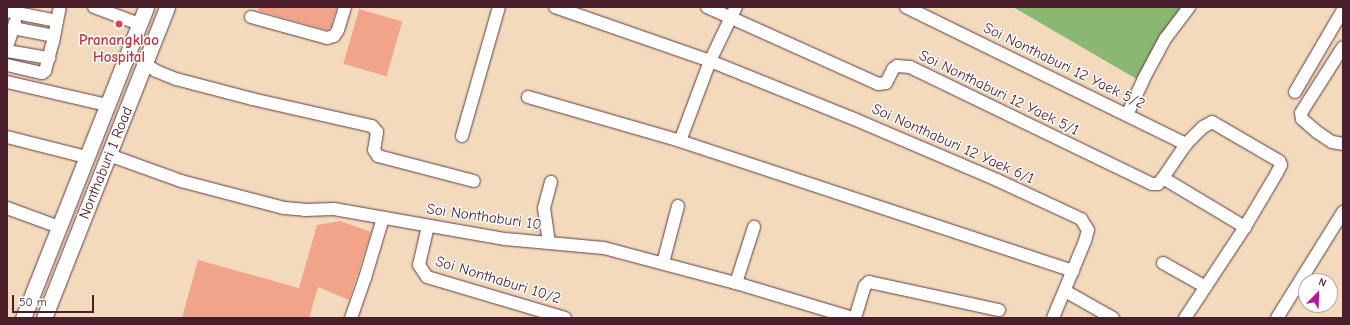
<!DOCTYPE html>
<html>
<head>
<meta charset="utf-8">
<style>
	body { margin:0 }
	#map { position:relative; width:1350px; height:325px; overflow:hidden; background:#f3dabd; font-family:"Comic Neue",sans-serif }
	div>[style] { position:absolute }
	.forest>* { inset:0; background:#8ab872 }
	.building>* { inset:0; background:#f1a48a; transform-origin:0 0 }
	.roads { filter:drop-shadow(0 0 1px #633b41) drop-shadow(0 0 1px #633b41) }
	.minor>* { height:12px; margin:-6px; padding:0 6px; transform-origin:6px; border-radius:6px; background:#fff }
	.major>* { height:15px; margin:-7.5px; padding:0 7.5px; transform-origin:7.5px; border-radius:7.5px; background:#fff }
	.dots>* { width:11px; height:11px; translate:-50% -50%; box-sizing:border-box; border:2px solid #fff; border-radius:50% }
	span { translate:-50% -50%; white-space:nowrap; text-align:center; line-height:1.15; -webkit-text-stroke:3px #fff; paint-order:stroke }
	.health-label { font-size:15px; color:#be3a42; font-weight:700 }
	.street-label { font-size:15px; color:#4a1f2b }
	.frame { position:absolute; inset:0; border:8px solid #4a1f2b; pointer-events:none }
	.north { position:absolute; left:1298px; top:273px; width:40px; height:40px; box-sizing:border-box; background:#fff; border:1px solid #b7a5aa; border-radius:50%; rotate:23deg; font-size:11px; font-weight:700; line-height:16px; text-align:center; color:#4a1f2b }
	.north::after { content:''; display:block; margin:auto; width:14px; height:18px; background:#b5179e; clip-path:polygon(50% 0,100% 100%,50% 72%,0 100%) }
	.scale { position:absolute; left:12px; top:295px; width:82px; height:18px; box-sizing:border-box; border:2px solid #4a1f2b; border-top:0; padding-left:5px; font-size:12px; line-height:14px; white-space:nowrap; color:#4a1f2b; -webkit-text-stroke:3px #fff; paint-order:stroke }
</style>
</head>
<body>
<div id="map">
	<div class="forest">
		<div style="clip-path:polygon(1013px 7px,1188px 7px,1140px 81px)"></div>
	</div>
	<div class="building">
		<div style="clip-path:polygon(257px 7px,337px 7px,331px 27px,327px 30px,259px 11px)"></div>
		<div style="left:359px;top:9px;width:45px;height:57px;rotate:16deg"></div>
		<div style="clip-path:polygon(340px 221px,371px 232px,349px 300px,318px 287px,309px 318px,182px 318px,198px 260px,299px 288px,317px 225px)"></div>
	</div>
	<div class="roads">
		<div class="minor">
			<div style="left:94px;top:7px;width:48px;rotate:20.7deg"></div>
			<div style="left:555px;top:7px;width:164px;rotate:19.2deg"></div>
			<div style="left:710px;top:61px;width:155px;rotate:21.9deg"></div>
			<div style="left:854px;top:119px;width:155px;rotate:23.1deg"></div>
			<div style="left:997px;top:180px;width:93px;rotate:24.9deg"></div>
			<div style="left:1081px;top:219px;width:13px;rotate:58deg"></div>
			<div style="left:1088px;top:230px;width:11px;rotate:105deg"></div>
			<div style="left:1085px;top:241px;width:83px;rotate:112.6deg"></div>
			<div style="left:707px;top:7px;width:188px;rotate:24.2deg"></div>
			<div style="left:878px;top:84px;width:8px;rotate:-7deg"></div>
			<div style="left:886px;top:83px;width:16px;rotate:-63deg"></div>
			<div style="left:893px;top:69px;width:5px;rotate:-37deg"></div>
			<div style="left:897px;top:66px;width:13px;rotate:4deg"></div>
			<div style="left:910px;top:67px;width:269px;rotate:25.8deg"></div>
			<div style="left:1152px;top:184px;width:6px"></div>
			<div style="left:1158px;top:184px;width:8px;rotate:-50deg"></div>
			<div style="left:1163px;top:178px;width:41px;rotate:-55.9deg"></div>
			<div style="left:1186px;top:144px;width:24px;rotate:-45deg"></div>
			<div style="left:1203px;top:127px;width:10px;rotate:-29deg"></div>
			<div style="left:1212px;top:122px;width:78px;rotate:30.2deg"></div>
			<div style="left:1279px;top:161px;width:4px;rotate:63deg"></div>
			<div style="left:1281px;top:165px;width:9px;rotate:117deg"></div>
			<div style="left:1277px;top:173px;width:63px;rotate:120.7deg"></div>
			<div style="left:1245px;top:227px;width:109px;rotate:123.4deg"></div>
			<div style="left:906px;top:7px;width:312px;rotate:26.1deg"></div>
			<div style="left:7px;top:11px;width:51px;rotate:11.3deg"></div>
			<div style="left:251px;top:17px;width:79px;rotate:15.4deg"></div>
			<div style="left:327px;top:38px;width:7px;rotate:-16deg"></div>
			<div style="left:334px;top:36px;width:7px;rotate:-56deg"></div>
			<div style="left:338px;top:30px;width:24px;rotate:-73deg"></div>
			<div style="left:13px;top:28px;width:42px;rotate:11deg"></div>
			<div style="left:7px;top:47px;width:26px;rotate:-72deg"></div>
			<div style="left:1343px;top:47px;width:78px;rotate:122.5deg"></div>
			<div style="left:1301px;top:113px;width:6px;rotate:81deg"></div>
			<div style="left:1302px;top:119px;width:20px;rotate:41deg"></div>
			<div style="left:1317px;top:132px;width:18px;rotate:34deg"></div>
			<div style="left:1332px;top:142px;width:11px;rotate:10deg"></div>
			<div style="left:7px;top:51px;width:43px;rotate:9.5deg"></div>
			<div style="left:145px;top:64px;width:13px;rotate:32deg"></div>
			<div style="left:156px;top:71px;width:22px;rotate:22deg"></div>
			<div style="left:176px;top:79px;width:79px;rotate:14.7deg"></div>
			<div style="left:252px;top:99px;width:123px;rotate:12.7deg"></div>
			<div style="left:372px;top:126px;width:8px;rotate:50deg"></div>
			<div style="left:377px;top:132px;width:18px;rotate:99deg"></div>
			<div style="left:374px;top:150px;width:7px;rotate:56deg"></div>
			<div style="left:378px;top:156px;width:99px;rotate:14.6deg"></div>
			<div style="left:7px;top:65px;width:36px;rotate:13deg"></div>
			<div style="left:42px;top:73px;width:4px;rotate:-34deg"></div>
			<div style="left:45px;top:71px;width:30px;rotate:-75deg"></div>
			<div style="left:53px;top:42px;width:36px;rotate:-79deg"></div>
			<div style="left:7px;top:82px;width:103px;rotate:13deg"></div>
			<div style="left:1295px;top:92px;width:95px;rotate:-59.7deg"></div>
			<div style="left:528px;top:97px;width:158px;rotate:16.1deg"></div>
			<div style="left:680px;top:141px;width:414px;rotate:18.3deg"></div>
			<div style="left:1127px;top:115px;width:38px;rotate:-65deg"></div>
			<div style="left:1143px;top:80px;width:47px;rotate:-61.8deg"></div>
			<div style="left:1165px;top:39px;width:40px;rotate:-53deg"></div>
			<div style="left:462px;top:136px;width:134px;rotate:-74deg"></div>
			<div style="left:7px;top:137px;width:81px;rotate:14.2deg"></div>
			<div style="left:680px;top:141px;width:85px;rotate:-69.4deg"></div>
			<div style="left:710px;top:61px;width:60px;rotate:-64.3deg"></div>
			<div style="left:109px;top:155px;width:77px;rotate:19.9deg"></div>
			<div style="left:181px;top:181px;width:106px;rotate:14.7deg"></div>
			<div style="left:284px;top:208px;width:21px;rotate:5deg"></div>
			<div style="left:305px;top:210px;width:29px;rotate:-2deg"></div>
			<div style="left:334px;top:209px;width:174px;rotate:10deg"></div>
			<div style="left:505px;top:239px;width:99px;rotate:5.2deg"></div>
			<div style="left:604px;top:248px;width:137px;rotate:14.9deg"></div>
			<div style="left:736px;top:283px;width:122px;rotate:16.7deg"></div>
			<div style="left:1163px;top:178px;width:96px;rotate:30.9deg"></div>
			<div style="left:7px;top:208px;width:55px;rotate:20.1deg"></div>
			<div style="left:428px;top:226px;width:40px;rotate:103deg"></div>
			<div style="left:419px;top:265px;width:14px;rotate:56deg"></div>
			<div style="left:427px;top:277px;width:144px;rotate:16.5deg"></div>
			<div style="left:549px;top:243px;width:35px;rotate:-98deg"></div>
			<div style="left:544px;top:208px;width:27px;rotate:-75deg"></div>
			<div style="left:663px;top:263px;width:59px;rotate:-75.3deg"></div>
			<div style="left:1163px;top:263px;width:49px;rotate:29.2deg"></div>
			<div style="left:736px;top:283px;width:59px;rotate:-72.2deg"></div>
			<div style="left:1065px;top:291px;width:55px;rotate:29.4deg"></div>
			<div style="left:351px;top:318px;width:42px;rotate:-70.7deg"></div>
			<div style="left:365px;top:278px;width:63px;rotate:-73.3deg"></div>
			<div style="left:855px;top:318px;width:34px;rotate:-73deg"></div>
			<div style="left:865px;top:286px;width:6px;rotate:-45deg"></div>
			<div style="left:869px;top:282px;width:133px;rotate:12.2deg"></div>
			<div style="left:1277px;top:318px;width:125px;rotate:-58.1deg"></div>
		</div>
		<div class="major">
			<div style="left:23px;top:318px;width:334px;rotate:-68.4deg"></div>
			<div style="left:44px;top:318px;width:334px;rotate:-68.4deg"></div>
		</div>
	</div>
	<div class="dots">
		<div style="left:119px;top:24px;background:#e0444e"></div>
	</div>
	<div class="health-label">
		<span style="left:119px;top:49px">Pranangklao<br>Hospital</span>
	</div>
	<div class="street-label">
		<span style="left:1064px;top:66px;rotate:26deg">Soi Nonthaburi 12 Yaek 5/2</span>
		<span style="left:999px;top:93px;rotate:26deg">Soi Nonthaburi 12 Yaek 5/1</span>
		<span style="left:953px;top:144px;rotate:24deg">Soi Nonthaburi 12 Yaek 6/1</span>
		<span style="left:106px;top:163px;rotate:-68deg">Nonthaburi 1 Road</span>
		<span style="left:484px;top:217px;rotate:8deg">Soi Nonthaburi 10</span>
		<span style="left:498px;top:280px;rotate:17deg">Soi Nonthaburi 10/2</span>
	</div>
	<div class="frame"></div>
	<div class="north">N</div>
	<div class="scale">50 m</div>
</div>
</body>
</html>
